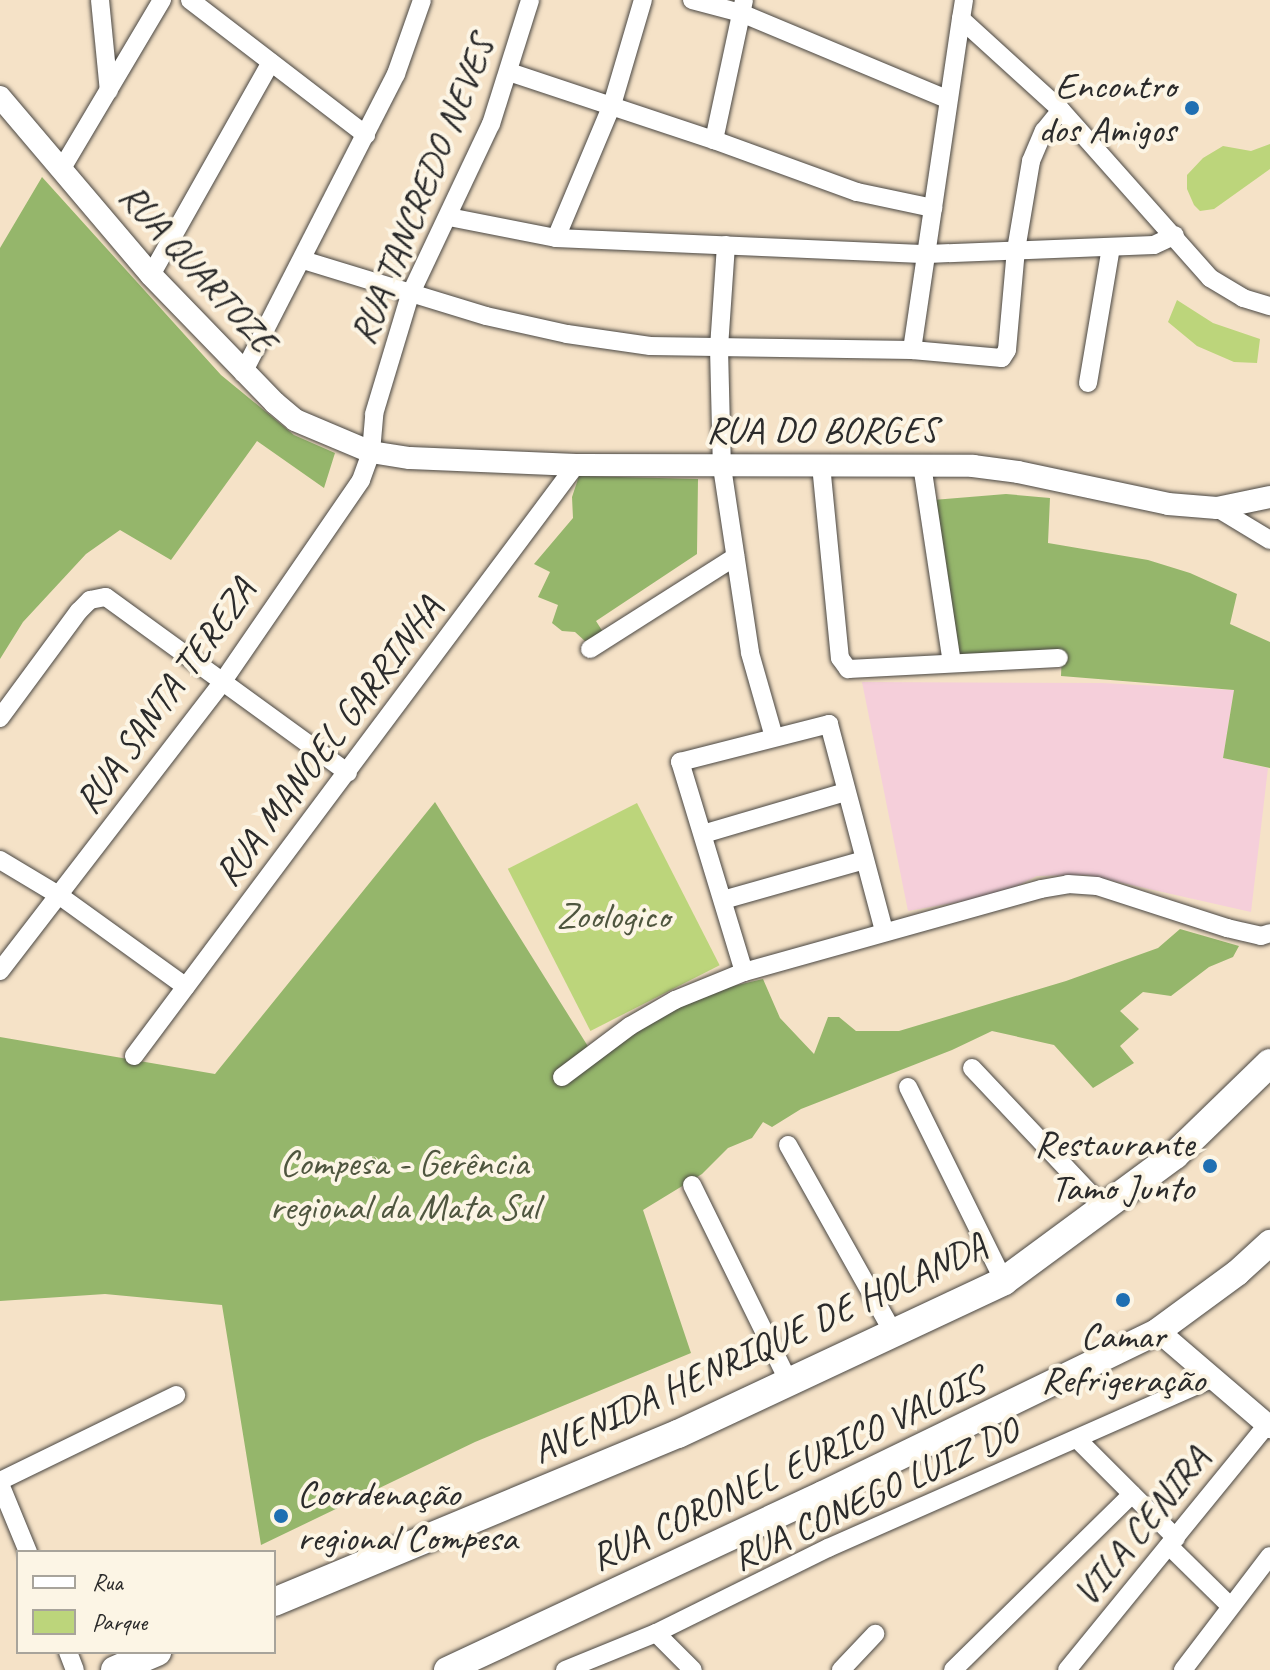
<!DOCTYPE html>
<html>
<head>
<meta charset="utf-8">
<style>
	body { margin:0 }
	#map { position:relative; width:1270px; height:1670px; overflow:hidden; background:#f5e2c7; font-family:Caveat,sans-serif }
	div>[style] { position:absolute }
	.built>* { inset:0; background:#f5cfda }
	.green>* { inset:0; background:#bcd57b; transform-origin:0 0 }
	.forest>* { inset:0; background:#95b66b }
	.roads { filter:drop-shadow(0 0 2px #494642) drop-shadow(0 0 2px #494642) }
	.minor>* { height:18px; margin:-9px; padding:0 9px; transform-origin:9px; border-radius:9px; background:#fff }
	.tertiary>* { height:22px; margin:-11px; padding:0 11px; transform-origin:11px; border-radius:11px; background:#fff }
	.secondary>* { height:26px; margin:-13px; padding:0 13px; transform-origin:13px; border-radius:13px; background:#fff }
	.primary>* { height:28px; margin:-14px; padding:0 14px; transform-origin:14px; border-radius:14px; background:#fff }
	.dots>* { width:22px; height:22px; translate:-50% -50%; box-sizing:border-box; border:4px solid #fcf5e5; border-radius:50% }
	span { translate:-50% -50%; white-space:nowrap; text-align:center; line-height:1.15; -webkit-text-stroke:8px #fcf5e5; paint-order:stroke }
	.poi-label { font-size:38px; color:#2b2b2b }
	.right { translate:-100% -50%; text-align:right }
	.left { translate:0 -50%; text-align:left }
	.street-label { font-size:38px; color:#2b2b2b }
	.park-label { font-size:38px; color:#4f563f }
	.legend { position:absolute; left:16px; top:1550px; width:260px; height:104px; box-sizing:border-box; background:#fcf5e5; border:2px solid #a8a49b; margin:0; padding:10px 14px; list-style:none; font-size:24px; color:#2b2b2b }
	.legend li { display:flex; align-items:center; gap:16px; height:40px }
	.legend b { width:40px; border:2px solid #a8a49b }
</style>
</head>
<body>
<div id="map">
	<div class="built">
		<div style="clip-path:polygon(862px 682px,1102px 683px,1234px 690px,1223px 758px,1268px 768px,1251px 912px,1087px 875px,1037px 876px,998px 895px,908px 911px)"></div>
	</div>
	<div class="green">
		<div style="clip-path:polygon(1270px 144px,1270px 169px,1214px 209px,1200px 211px,1194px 205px,1187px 189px,1187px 175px,1203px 158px,1223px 146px,1251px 151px)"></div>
		<div style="clip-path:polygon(1177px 300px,1213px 323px,1260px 339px,1257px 363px,1234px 362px,1197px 346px,1168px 322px)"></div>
		<div style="left:637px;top:803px;width:182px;height:145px;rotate:63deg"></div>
	</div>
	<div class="forest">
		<div style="clip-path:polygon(42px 177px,221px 375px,294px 435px,335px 453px,324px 488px,257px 441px,171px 560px,120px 530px,86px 554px,23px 622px,0 659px,0 248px)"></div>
		<div style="clip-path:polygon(579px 476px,698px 479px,697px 554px,596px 621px,603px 632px,586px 642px,575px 632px,562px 631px,552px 623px,558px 605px,538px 597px,550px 572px,534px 564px,573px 518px,572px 497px)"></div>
		<div style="clip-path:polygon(1006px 494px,1050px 498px,1048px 543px,1148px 560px,1190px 573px,1237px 594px,1230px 624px,1270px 642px,1270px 768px,1223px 758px,1234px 690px,1061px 676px,1062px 651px,958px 655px,933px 500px)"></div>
		<div style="clip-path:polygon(435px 802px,589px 1048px,594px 1063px,656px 1019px,716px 990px,763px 979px,780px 1018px,814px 1054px,828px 1017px,839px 1017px,856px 1031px,899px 1031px,1066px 981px,1158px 948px,1180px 929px,1239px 946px,1233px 957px,1209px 967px,1171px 996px,1143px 992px,1120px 1011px,1139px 1029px,1120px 1046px,1134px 1063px,1093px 1088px,1054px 1045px,992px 1031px,952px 1050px,801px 1109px,772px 1127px,763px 1122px,752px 1138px,728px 1148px,702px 1174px,643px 1210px,691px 1353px,475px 1442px,261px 1545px,222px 1305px,105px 1294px,0 1301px,0 1037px,215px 1074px)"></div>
	</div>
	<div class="roads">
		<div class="minor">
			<div style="left:100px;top:0;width:91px;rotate:84.4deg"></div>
			<div style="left:190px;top:0;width:222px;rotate:37.5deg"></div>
			<div style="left:692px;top:0;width:51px;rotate:14.9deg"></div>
			<div style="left:741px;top:13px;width:223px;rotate:22.7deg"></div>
			<div style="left:964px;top:0;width:19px;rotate:99deg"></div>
			<div style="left:961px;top:19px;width:135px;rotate:42.3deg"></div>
			<div style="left:1061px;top:110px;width:225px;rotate:48.4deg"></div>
			<div style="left:1210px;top:278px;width:39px;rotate:31deg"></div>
			<div style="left:1243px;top:298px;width:28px;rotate:17deg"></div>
			<div style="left:509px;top:72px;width:216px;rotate:18.4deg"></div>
			<div style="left:714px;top:140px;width:152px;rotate:20deg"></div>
			<div style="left:857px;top:192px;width:78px;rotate:11.9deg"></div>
			<div style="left:714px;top:140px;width:143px;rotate:-77.9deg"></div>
			<div style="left:61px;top:170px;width:198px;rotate:-59.3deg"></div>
			<div style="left:449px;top:217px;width:109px;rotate:11.1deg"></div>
			<div style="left:556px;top:238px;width:372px;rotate:2.5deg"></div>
			<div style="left:928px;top:254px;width:226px;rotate:-2.3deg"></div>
			<div style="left:1154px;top:245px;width:23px;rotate:-25deg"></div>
			<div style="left:556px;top:238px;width:144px;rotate:-67.2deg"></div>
			<div style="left:612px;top:105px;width:109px;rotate:-73.6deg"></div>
			<div style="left:726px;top:245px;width:103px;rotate:93.9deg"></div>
			<div style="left:719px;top:348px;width:119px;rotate:88.6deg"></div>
			<div style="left:722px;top:467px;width:188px;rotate:81.4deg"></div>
			<div style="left:750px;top:653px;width:87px;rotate:74.1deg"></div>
			<div style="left:303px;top:260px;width:191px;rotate:17deg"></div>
			<div style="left:486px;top:316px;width:83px;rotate:12.5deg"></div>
			<div style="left:567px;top:334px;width:84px;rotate:8.2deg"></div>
			<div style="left:650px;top:346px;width:262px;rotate:0.9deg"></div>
			<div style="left:912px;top:350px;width:90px;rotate:5.1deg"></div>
			<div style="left:1002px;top:358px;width:9px;rotate:-58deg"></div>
			<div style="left:1007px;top:350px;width:100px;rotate:-84.9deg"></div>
			<div style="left:1016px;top:250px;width:90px;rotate:-80.4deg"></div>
			<div style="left:1031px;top:161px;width:33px;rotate:-67deg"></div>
			<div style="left:1044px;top:131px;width:27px;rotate:-51deg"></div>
			<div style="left:151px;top:275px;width:244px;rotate:-60.6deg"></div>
			<div style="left:912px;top:350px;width:335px;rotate:-81.6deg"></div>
			<div style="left:243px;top:373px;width:336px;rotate:-62.9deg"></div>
			<div style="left:396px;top:74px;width:78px;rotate:-70.6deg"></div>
			<div style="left:1088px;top:383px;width:138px;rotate:-80.4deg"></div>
			<div style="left:821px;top:465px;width:194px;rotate:84.4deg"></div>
			<div style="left:840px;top:658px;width:14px;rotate:54deg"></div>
			<div style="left:848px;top:669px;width:211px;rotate:-3deg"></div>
			<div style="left:922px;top:465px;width:200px;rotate:81.4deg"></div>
			<div style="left:1217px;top:508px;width:62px;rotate:31.1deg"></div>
			<div style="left:590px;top:649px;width:172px;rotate:-32.4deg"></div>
			<div style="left:0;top:718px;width:133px;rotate:-53.6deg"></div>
			<div style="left:79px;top:611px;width:16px;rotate:-45deg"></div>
			<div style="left:90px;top:600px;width:16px;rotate:-11deg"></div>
			<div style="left:106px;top:597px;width:299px;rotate:36deg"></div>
			<div style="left:703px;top:834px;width:149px;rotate:-16.4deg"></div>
			<div style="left:0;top:860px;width:70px;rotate:31deg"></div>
			<div style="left:60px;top:896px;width:155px;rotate:35.8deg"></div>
			<div style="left:723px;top:900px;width:147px;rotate:-15.8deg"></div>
			<div style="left:0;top:971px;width:362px;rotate:-52.4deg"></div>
			<div style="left:221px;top:684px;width:247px;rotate:-55.5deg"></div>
			<div style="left:361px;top:480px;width:30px;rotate:-70deg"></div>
			<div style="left:371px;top:452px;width:38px;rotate:-85deg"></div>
			<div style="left:374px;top:414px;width:124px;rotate:-73.2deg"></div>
			<div style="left:410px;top:295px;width:189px;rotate:-64.7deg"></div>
			<div style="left:491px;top:124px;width:130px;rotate:-72.5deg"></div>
			<div style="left:744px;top:972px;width:220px;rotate:-106.9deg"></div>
			<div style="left:680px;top:762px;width:154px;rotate:-14.3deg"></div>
			<div style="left:829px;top:724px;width:213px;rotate:75.1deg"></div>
			<div style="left:134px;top:1056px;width:738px;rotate:-53.21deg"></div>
			<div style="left:972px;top:1068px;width:192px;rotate:46.7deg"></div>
			<div style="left:562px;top:1077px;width:85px;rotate:-36.9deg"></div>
			<div style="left:630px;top:1026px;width:52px;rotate:-30deg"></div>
			<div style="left:675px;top:1000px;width:74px;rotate:-22.1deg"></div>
			<div style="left:744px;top:972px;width:308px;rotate:-15.6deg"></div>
			<div style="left:1041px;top:889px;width:27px;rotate:-10deg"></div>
			<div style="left:1068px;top:884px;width:29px;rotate:4deg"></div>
			<div style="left:1097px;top:886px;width:137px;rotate:17.9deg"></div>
			<div style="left:1227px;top:928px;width:35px;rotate:13deg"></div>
			<div style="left:1261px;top:936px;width:9px;rotate:-18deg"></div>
			<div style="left:908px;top:1087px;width:216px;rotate:63.7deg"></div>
			<div style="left:788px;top:1145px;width:217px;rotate:60.7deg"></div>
			<div style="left:692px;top:1185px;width:222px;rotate:63.8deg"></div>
			<div style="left:1077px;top:1439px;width:140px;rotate:45deg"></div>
			<div style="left:0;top:1481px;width:196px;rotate:-26deg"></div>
			<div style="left:0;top:1484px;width:74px;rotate:67.6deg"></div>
			<div style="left:1169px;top:1546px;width:84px;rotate:44.5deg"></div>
			<div style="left:656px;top:1633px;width:52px;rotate:45deg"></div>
			<div style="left:68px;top:1652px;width:19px;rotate:69deg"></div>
			<div style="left:565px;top:1670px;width:98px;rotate:-22.1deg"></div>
			<div style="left:656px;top:1633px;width:192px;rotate:-26.3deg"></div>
			<div style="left:828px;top:1548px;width:421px;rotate:-23.8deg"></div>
			<div style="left:841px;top:1670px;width:50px;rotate:-46.6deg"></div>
			<div style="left:953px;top:1670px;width:251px;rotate:-44.5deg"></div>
			<div style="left:1067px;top:1670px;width:316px;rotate:-50.8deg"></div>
			<div style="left:1183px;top:1670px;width:143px;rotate:-52.7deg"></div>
		</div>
		<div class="tertiary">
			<div style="left:0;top:97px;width:233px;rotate:49.7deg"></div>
			<div style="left:151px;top:275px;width:178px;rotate:45.9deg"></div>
			<div style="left:275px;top:403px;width:26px;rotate:40deg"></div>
			<div style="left:295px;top:420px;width:82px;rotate:22.8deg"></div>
			<div style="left:371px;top:452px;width:39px;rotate:9deg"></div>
			<div style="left:410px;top:458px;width:166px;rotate:2.4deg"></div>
			<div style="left:576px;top:465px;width:397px;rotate:0.1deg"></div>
			<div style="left:973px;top:466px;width:45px;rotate:7.6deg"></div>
			<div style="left:1018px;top:472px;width:153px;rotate:12deg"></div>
			<div style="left:1168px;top:504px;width:49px;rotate:4.7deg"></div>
			<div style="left:1217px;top:508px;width:54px;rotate:-11.7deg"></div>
			<div style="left:1158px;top:1331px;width:148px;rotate:40.6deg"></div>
		</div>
		<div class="secondary">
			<div style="left:447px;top:1670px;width:415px;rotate:-25.1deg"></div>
			<div style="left:823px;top:1494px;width:373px;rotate:-25.9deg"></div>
			<div style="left:1158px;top:1331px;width:98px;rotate:-36.3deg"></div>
			<div style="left:1237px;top:1273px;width:45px;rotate:-42.3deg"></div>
		</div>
		<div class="primary">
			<div style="left:274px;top:1602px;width:438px;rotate:-22.6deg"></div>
			<div style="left:678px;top:1434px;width:360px;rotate:-25.1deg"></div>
			<div style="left:1004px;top:1281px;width:212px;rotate:-36.4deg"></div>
			<div style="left:1175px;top:1155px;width:132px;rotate:-44.1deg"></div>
			<div style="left:115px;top:1670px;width:46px;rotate:-23.2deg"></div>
		</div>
	</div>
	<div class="dots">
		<div style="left:1192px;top:108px;background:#1f6fb2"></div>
		<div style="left:1210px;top:1166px;background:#1f6fb2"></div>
		<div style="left:1123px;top:1300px;background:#1f6fb2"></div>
		<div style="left:281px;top:1516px;background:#1f6fb2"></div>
	</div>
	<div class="poi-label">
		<span class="right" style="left:1176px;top:108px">Encontro<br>dos Amigos</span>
		<span class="right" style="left:1194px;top:1166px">Restaurante<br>Tamo Junto</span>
		<span style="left:1123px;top:1358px">Camar<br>Refrigeração</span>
		<span class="left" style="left:297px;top:1516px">Coordenação<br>regional Compesa</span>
	</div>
	<div class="street-label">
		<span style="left:422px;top:190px;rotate:-68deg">RUA TANCREDO NEVES</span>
		<span style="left:198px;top:268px;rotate:48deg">RUA QUARTOZE</span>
		<span style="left:822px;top:430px">RUA DO BORGES</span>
		<span style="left:165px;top:696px;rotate:-54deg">RUA SANTA TEREZA</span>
		<span style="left:328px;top:741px;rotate:-53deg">RUA MANOEL GARRINHA</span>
		<span style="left:759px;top:1348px;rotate:-25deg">AVENIDA HENRIQUE DE HOLANDA</span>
		<span style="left:787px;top:1469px;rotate:-25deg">RUA CORONEL EURICO VALOIS</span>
		<span style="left:875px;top:1494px;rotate:-25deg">RUA CONEGO LUIZ DO</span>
		<span style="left:1141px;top:1526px;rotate:-51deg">VILA CENIRA</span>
	</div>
	<div class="park-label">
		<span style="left:613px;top:916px">Zoologico</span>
		<span style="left:404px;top:1185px">Compesa - Gerência<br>regional da Mata Sul</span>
	</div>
	<ul class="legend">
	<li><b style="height:10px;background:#fff"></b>Rua</li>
	<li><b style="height:22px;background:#bcd57b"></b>Parque</li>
	</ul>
</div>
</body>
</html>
